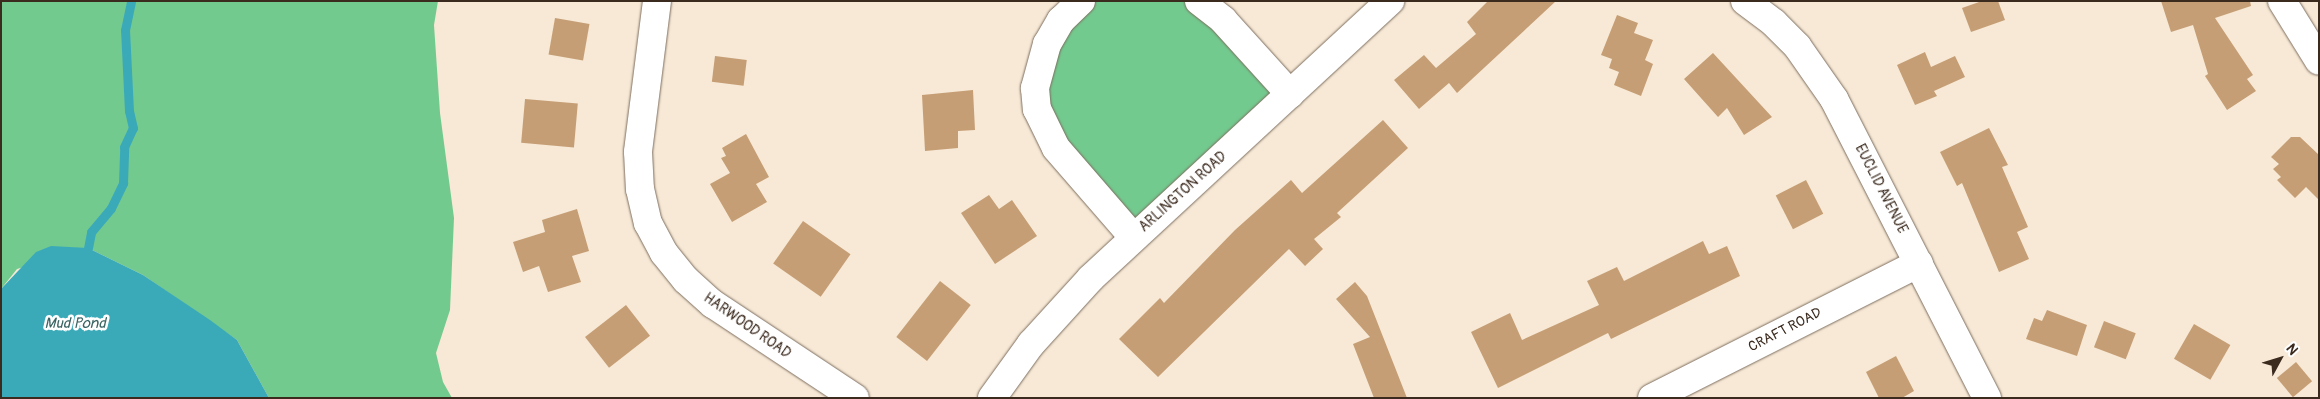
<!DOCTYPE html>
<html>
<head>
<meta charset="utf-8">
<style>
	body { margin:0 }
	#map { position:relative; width:2320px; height:399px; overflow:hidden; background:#f7e9d6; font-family:Pangolin,sans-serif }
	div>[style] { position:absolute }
	.green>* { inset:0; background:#73ca8f }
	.water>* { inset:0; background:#3baab8 }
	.stream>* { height:9px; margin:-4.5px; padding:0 4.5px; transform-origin:4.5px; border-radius:4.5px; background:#3baab8 }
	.building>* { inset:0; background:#c69e75; transform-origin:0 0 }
	.roads { filter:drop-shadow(0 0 1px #7d6d5e) drop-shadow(0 0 1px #7d6d5e) }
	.minor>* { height:28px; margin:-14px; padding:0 14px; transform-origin:14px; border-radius:14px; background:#fff }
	span { translate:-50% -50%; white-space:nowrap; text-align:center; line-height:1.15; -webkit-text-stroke:5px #fff; paint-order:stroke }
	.street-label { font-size:14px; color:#3b2a1e }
	.water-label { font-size:15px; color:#3b6463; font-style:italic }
	.frame { position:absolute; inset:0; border:2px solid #3b2a1e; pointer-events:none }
	.north { position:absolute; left:2255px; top:334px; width:50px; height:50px; -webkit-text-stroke:4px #fff; paint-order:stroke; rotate:51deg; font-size:14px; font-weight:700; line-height:20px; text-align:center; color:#3b2a1e }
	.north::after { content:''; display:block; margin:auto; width:18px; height:22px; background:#3b2a1e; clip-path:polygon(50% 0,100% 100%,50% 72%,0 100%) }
</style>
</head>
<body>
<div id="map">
	<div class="green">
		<div style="clip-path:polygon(1px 1px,438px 1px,434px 25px,440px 113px,454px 218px,450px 310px,436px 353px,443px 382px,452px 398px,269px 398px,237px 340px,143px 275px,88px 248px,17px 269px,1px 289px)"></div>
		<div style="clip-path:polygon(1081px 1px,1199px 1px,1290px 94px,1133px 237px,1072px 168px,1035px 88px)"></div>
	</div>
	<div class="water">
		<div style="clip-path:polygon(51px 246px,88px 248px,143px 275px,210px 320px,237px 340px,269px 398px,1px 398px,1px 289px,36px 252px)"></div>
	</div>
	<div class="stream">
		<div style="left:88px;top:248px;width:16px;rotate:-79deg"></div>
		<div style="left:91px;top:232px;width:31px;rotate:-50deg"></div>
		<div style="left:111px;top:208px;width:28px;rotate:-64deg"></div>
		<div style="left:123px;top:183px;width:36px;rotate:-88deg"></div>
		<div style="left:124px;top:147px;width:21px;rotate:-65deg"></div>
		<div style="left:133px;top:128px;width:17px;rotate:-103deg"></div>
		<div style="left:129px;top:111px;width:81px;rotate:-92.8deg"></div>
		<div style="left:125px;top:30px;width:30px;rotate:-78deg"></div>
	</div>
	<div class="building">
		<div style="clip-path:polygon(1488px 1px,1556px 1px,1457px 93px,1449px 83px,1419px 109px,1394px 80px,1424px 55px,1436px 68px,1476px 34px,1467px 22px)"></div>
		<div style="clip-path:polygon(1982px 1px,1998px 1px,2005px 20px,1971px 32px,1962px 8px)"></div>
		<div style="clip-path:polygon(2161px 1px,2250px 1px,2251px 6px,2215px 18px,2253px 75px,2247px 79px,2256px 91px,2227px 110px,2205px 76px,2208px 74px,2193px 25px,2171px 32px)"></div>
		<div style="clip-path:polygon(1617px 15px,1638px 23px,1634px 33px,1653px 40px,1645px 60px,1653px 64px,1641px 96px,1614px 85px,1619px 72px,1609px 68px,1612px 59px,1601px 55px)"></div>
		<div style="left:555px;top:18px;width:35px;height:37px;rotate:10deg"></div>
		<div style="clip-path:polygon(1925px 52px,1931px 67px,1955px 56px,1965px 77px,1934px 91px,1937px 96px,1915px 105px,1897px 65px)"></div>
		<div style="clip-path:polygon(1713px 53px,1772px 117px,1744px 135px,1727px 108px,1718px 117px,1684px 79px)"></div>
		<div style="left:715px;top:56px;width:32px;height:26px;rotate:7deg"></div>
		<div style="clip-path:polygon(973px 90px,975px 130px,958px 131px,958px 148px,925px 151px,922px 95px)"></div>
		<div style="left:525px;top:99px;width:53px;height:44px;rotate:5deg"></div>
		<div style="clip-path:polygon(1383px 120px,1408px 148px,1337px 213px,1341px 217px,1314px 239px,1323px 249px,1305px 266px,1289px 249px,1158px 377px,1119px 339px,1160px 298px,1164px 303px,1235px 230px,1291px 180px,1302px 193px)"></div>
		<div style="clip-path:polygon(1989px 128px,2008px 165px,2002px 167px,2028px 227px,2017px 232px,2029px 259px,1999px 272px,1962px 183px,1957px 186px,1940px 152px)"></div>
		<div style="clip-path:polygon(746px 134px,769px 177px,756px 184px,767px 202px,732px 222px,710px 184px,730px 173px,721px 158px,726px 156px,722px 148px)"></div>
		<div style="clip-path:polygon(2291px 137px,2300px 137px,2319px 155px,2319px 200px,2306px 187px,2295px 198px,2277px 180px,2281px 177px,2273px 169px,2279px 164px,2271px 157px)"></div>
		<div style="left:1806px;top:180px;width:38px;height:34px;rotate:63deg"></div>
		<div style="clip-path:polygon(989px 195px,999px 209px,1012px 200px,1037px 236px,995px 264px,961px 213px)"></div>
		<div style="clip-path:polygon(577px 209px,589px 251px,572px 256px,581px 282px,548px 292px,539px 266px,523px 272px,513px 242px,545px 232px,542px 220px)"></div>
		<div style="left:803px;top:221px;width:58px;height:52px;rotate:35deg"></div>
		<div style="clip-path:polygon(1703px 241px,1709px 254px,1727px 246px,1740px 276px,1611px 339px,1608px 333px,1498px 388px,1471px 332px,1510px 313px,1522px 340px,1599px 305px,1587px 281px,1617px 267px,1624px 281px)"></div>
		<div style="left:940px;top:281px;width:39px;height:71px;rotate:38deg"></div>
		<div style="clip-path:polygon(1355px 282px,1367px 296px,1407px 398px,1374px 398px,1353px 344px,1370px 337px,1336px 299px)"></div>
		<div style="left:626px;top:305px;width:39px;height:52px;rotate:52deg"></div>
		<div style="clip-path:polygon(2047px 310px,2087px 325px,2077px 356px,2026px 339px,2034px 318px,2042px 321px)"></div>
		<div style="left:2104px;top:321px;width:34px;height:28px;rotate:21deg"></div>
		<div style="left:2194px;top:324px;width:42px;height:40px;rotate:30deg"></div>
		<div style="clip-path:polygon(1896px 356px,1914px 391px,1902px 398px,1879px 398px,1866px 372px)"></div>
		<div style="left:2296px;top:362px;width:25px;height:25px;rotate:50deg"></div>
	</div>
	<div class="roads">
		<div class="minor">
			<div style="left:657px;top:1px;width:152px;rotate:97.2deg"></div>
			<div style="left:638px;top:152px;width:37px;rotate:87deg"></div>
			<div style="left:640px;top:189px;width:35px;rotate:77deg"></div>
			<div style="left:648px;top:223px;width:34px;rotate:62deg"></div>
			<div style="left:664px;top:253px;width:35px;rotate:51deg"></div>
			<div style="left:686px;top:280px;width:36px;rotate:42deg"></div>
			<div style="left:713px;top:304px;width:170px;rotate:33.5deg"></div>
			<div style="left:1081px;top:1px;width:28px;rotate:136deg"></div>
			<div style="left:1061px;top:20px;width:28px;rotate:120deg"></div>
			<div style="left:1047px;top:44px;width:46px;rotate:105.3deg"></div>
			<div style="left:1035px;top:88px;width:21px;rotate:85deg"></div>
			<div style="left:1037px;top:109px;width:43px;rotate:64deg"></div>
			<div style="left:1056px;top:148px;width:118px;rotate:49.1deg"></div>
			<div style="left:1199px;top:1px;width:31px;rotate:38deg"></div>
			<div style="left:1223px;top:20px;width:100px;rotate:47.8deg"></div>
			<div style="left:1745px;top:1px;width:36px;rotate:37deg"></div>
			<div style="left:1774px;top:23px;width:33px;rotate:45deg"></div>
			<div style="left:1797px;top:46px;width:65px;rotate:55.1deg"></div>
			<div style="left:1834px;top:99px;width:336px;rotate:62.9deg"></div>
			<div style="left:2282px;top:1px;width:70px;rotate:58.3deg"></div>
			<div style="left:992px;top:398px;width:67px;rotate:-54.2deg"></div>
			<div style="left:1031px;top:344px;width:89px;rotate:-47.7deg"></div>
			<div style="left:1091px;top:278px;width:408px;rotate:-42.8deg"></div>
			<div style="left:1652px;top:398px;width:299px;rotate:-26.8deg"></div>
		</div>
	</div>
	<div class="street-label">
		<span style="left:1881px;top:189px;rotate:63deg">EUCLID AVENUE</span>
		<span style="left:1183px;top:192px;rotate:-42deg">ARLINGTON ROAD</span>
		<span style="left:747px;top:326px;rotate:35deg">HARWOOD ROAD</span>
		<span style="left:1785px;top:330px;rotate:-27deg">CRAFT ROAD</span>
	</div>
	<div class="water-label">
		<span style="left:75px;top:324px">Mud Pond</span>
	</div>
	<div class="frame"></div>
	<div class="north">N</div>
</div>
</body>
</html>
